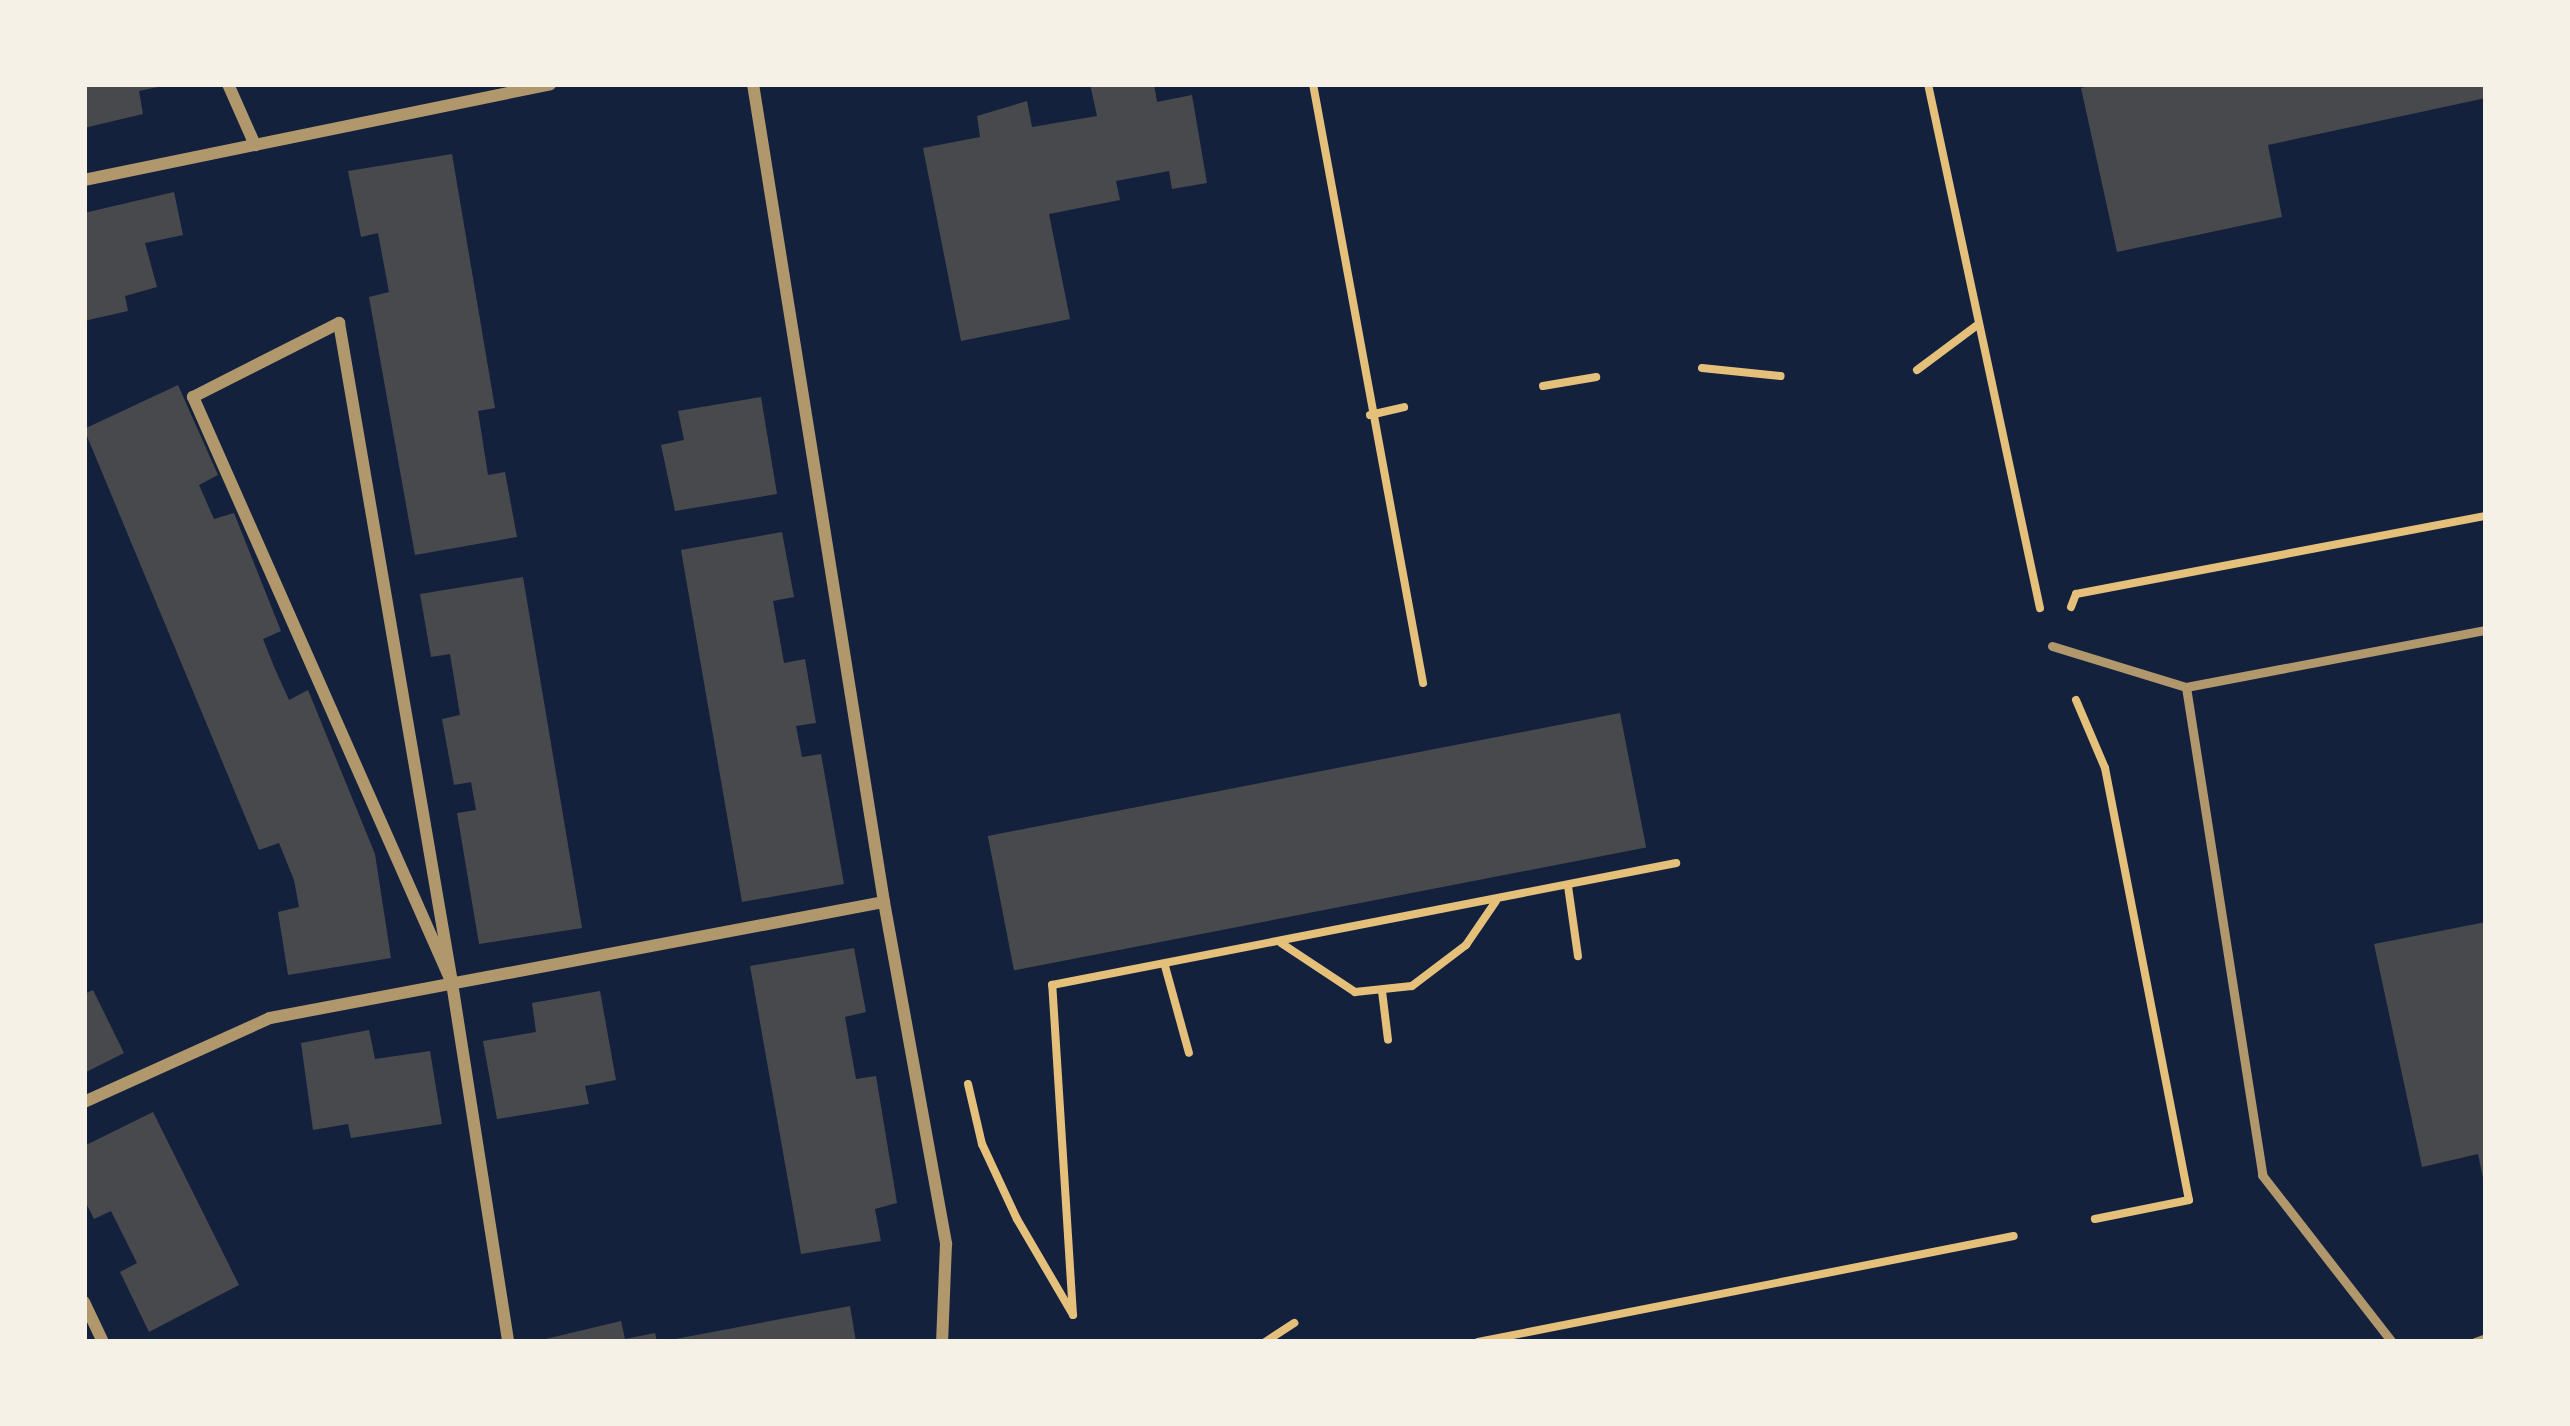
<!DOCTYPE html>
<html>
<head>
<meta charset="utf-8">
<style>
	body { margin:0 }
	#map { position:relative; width:2570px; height:1426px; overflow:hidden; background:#14213d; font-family:"Noto Serif",serif }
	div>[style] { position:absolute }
	.building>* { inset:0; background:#48494c; transform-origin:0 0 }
	.path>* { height:8px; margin:-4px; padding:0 4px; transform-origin:4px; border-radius:4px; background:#e5c07b }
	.service>* { height:9px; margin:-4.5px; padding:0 4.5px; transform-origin:4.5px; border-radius:4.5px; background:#b1986c }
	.minor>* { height:12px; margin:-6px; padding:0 6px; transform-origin:6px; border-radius:6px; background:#b1986c }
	span { translate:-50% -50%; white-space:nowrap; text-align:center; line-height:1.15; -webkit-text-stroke:9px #f6f1e7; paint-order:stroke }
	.frame { position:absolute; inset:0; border:87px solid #f6f1e7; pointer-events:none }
</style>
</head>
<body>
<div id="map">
	<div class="building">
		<div style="clip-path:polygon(84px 84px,163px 84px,163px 86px,139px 91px,143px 114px,84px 128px)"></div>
		<div style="clip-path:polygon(1090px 84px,1154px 84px,1157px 102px,1192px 95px,1207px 183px,1172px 189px,1169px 171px,1116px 181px,1120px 200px,1049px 214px,1070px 319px,961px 341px,923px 148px,980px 137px,977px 116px,1027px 101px,1032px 127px,1097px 116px)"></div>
		<div style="clip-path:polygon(2099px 84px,2486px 84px,2486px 98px,2268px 145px,2282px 217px,2117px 252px,2081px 88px)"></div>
		<div style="clip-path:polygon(452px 154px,495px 408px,478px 411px,488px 475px,505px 472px,517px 537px,415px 555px,369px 297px,389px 292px,378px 233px,361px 237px,348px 171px)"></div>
		<div style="clip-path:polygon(174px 192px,183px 235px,145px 243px,157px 287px,125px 296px,128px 311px,84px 321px,84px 213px)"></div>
		<div style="clip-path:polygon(178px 385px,218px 475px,199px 485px,214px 519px,234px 513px,281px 631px,263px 639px,275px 669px,289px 700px,308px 690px,375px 854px,391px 958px,288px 975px,278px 912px,299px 907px,294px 880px,279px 843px,259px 850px,84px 429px)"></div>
		<div style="clip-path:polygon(761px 397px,777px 494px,675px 511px,661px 445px,684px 440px,678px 411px)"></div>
		<div style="clip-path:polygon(782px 532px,794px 597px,773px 601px,784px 663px,805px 659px,816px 723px,796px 726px,802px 757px,821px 754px,844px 884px,742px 902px,681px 550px)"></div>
		<div style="clip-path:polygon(523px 577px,582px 928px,479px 944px,457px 813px,476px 810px,471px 782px,454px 785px,442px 719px,460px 715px,450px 654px,431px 657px,420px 594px)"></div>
		<div style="left:1620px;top:713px;width:137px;height:644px;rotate:79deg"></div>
		<div style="clip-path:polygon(2486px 922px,2486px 1182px,2484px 1183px,2478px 1154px,2422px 1167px,2374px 944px)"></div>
		<div style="clip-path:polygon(854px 948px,866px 1012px,845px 1017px,850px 1046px,856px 1079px,876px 1076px,897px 1203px,875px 1209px,881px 1241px,801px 1254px,750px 966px)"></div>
		<div style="clip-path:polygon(93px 990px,124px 1053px,84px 1073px,84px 994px)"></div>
		<div style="clip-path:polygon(600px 991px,616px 1080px,585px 1086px,589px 1104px,497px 1119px,483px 1041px,536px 1032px,532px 1003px)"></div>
		<div style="clip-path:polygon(369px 1030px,375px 1059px,430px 1051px,442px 1124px,351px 1138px,348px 1124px,313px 1130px,301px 1043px)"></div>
		<div style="clip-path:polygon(153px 1112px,239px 1285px,149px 1332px,120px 1272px,137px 1263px,111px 1211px,94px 1219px,84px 1199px,84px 1146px)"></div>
		<div style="clip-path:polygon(850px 1306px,856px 1342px,670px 1342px,670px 1340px)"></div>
		<div style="clip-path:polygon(621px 1321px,625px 1339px,655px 1333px,657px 1342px,533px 1342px)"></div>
	</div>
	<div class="path">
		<div style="left:1313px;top:84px;width:609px;rotate:79.59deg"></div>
		<div style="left:1928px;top:84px;width:536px;rotate:77.94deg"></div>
		<div style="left:1702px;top:368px;width:79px;rotate:5.8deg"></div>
		<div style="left:1917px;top:370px;width:74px;rotate:-36.7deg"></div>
		<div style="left:1543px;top:386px;width:54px;rotate:-9.6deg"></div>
		<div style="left:1370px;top:415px;width:35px;rotate:-13deg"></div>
		<div style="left:2071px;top:607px;width:14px;rotate:-69deg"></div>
		<div style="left:2076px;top:594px;width:417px;rotate:-10.8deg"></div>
		<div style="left:2076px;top:700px;width:74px;rotate:66.9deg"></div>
		<div style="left:2105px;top:768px;width:440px;rotate:79deg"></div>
		<div style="left:2189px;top:1200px;width:96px;rotate:168.6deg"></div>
		<div style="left:1568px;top:886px;width:71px;rotate:81.9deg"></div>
		<div style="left:1281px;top:943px;width:89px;rotate:33.5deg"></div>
		<div style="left:1355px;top:992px;width:57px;rotate:-6deg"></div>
		<div style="left:1412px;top:986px;width:68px;rotate:-37.2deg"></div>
		<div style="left:1466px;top:945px;width:53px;rotate:-55.7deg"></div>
		<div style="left:1165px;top:966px;width:90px;rotate:74.6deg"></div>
		<div style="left:1382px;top:991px;width:49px;rotate:83deg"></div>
		<div style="left:968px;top:1084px;width:62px;rotate:76.9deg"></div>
		<div style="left:982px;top:1144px;width:83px;rotate:65deg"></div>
		<div style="left:1017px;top:1219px;width:111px;rotate:59.7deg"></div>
		<div style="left:1073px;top:1315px;width:331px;rotate:-93.6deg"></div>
		<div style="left:1052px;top:985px;width:636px;rotate:-11.06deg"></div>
		<div style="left:1265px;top:1342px;width:35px;rotate:-33deg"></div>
		<div style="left:1478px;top:1342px;width:546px;rotate:-11.19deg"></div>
	</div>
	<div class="service">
		<div style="left:2052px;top:646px;width:140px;rotate:17deg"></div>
		<div style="left:2186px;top:687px;width:494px;rotate:81.1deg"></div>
		<div style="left:2262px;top:1175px;width:212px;rotate:52.1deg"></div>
		<div style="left:2186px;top:687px;width:305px;rotate:-10.8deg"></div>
		<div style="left:2475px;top:1342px;width:12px;rotate:-20deg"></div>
	</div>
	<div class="minor">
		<div style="left:228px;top:84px;width:67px;rotate:66.1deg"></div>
		<div style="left:753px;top:84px;width:828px;rotate:80.9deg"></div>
		<div style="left:884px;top:902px;width:348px;rotate:79.7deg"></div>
		<div style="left:946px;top:1244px;width:98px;rotate:92.3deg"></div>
		<div style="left:84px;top:180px;width:476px;rotate:-11.6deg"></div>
		<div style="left:452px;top:983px;width:641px;rotate:-113.84deg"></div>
		<div style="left:193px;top:397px;width:164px;rotate:-26.9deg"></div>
		<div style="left:339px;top:323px;width:670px;rotate:80.28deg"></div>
		<div style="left:452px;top:983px;width:363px;rotate:81.1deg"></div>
		<div style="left:84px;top:1102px;width:204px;rotate:-24.3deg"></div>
		<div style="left:270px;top:1018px;width:625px;rotate:-10.7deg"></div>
		<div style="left:84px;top:1302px;width:44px;rotate:64.6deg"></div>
	</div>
	<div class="frame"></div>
</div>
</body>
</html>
